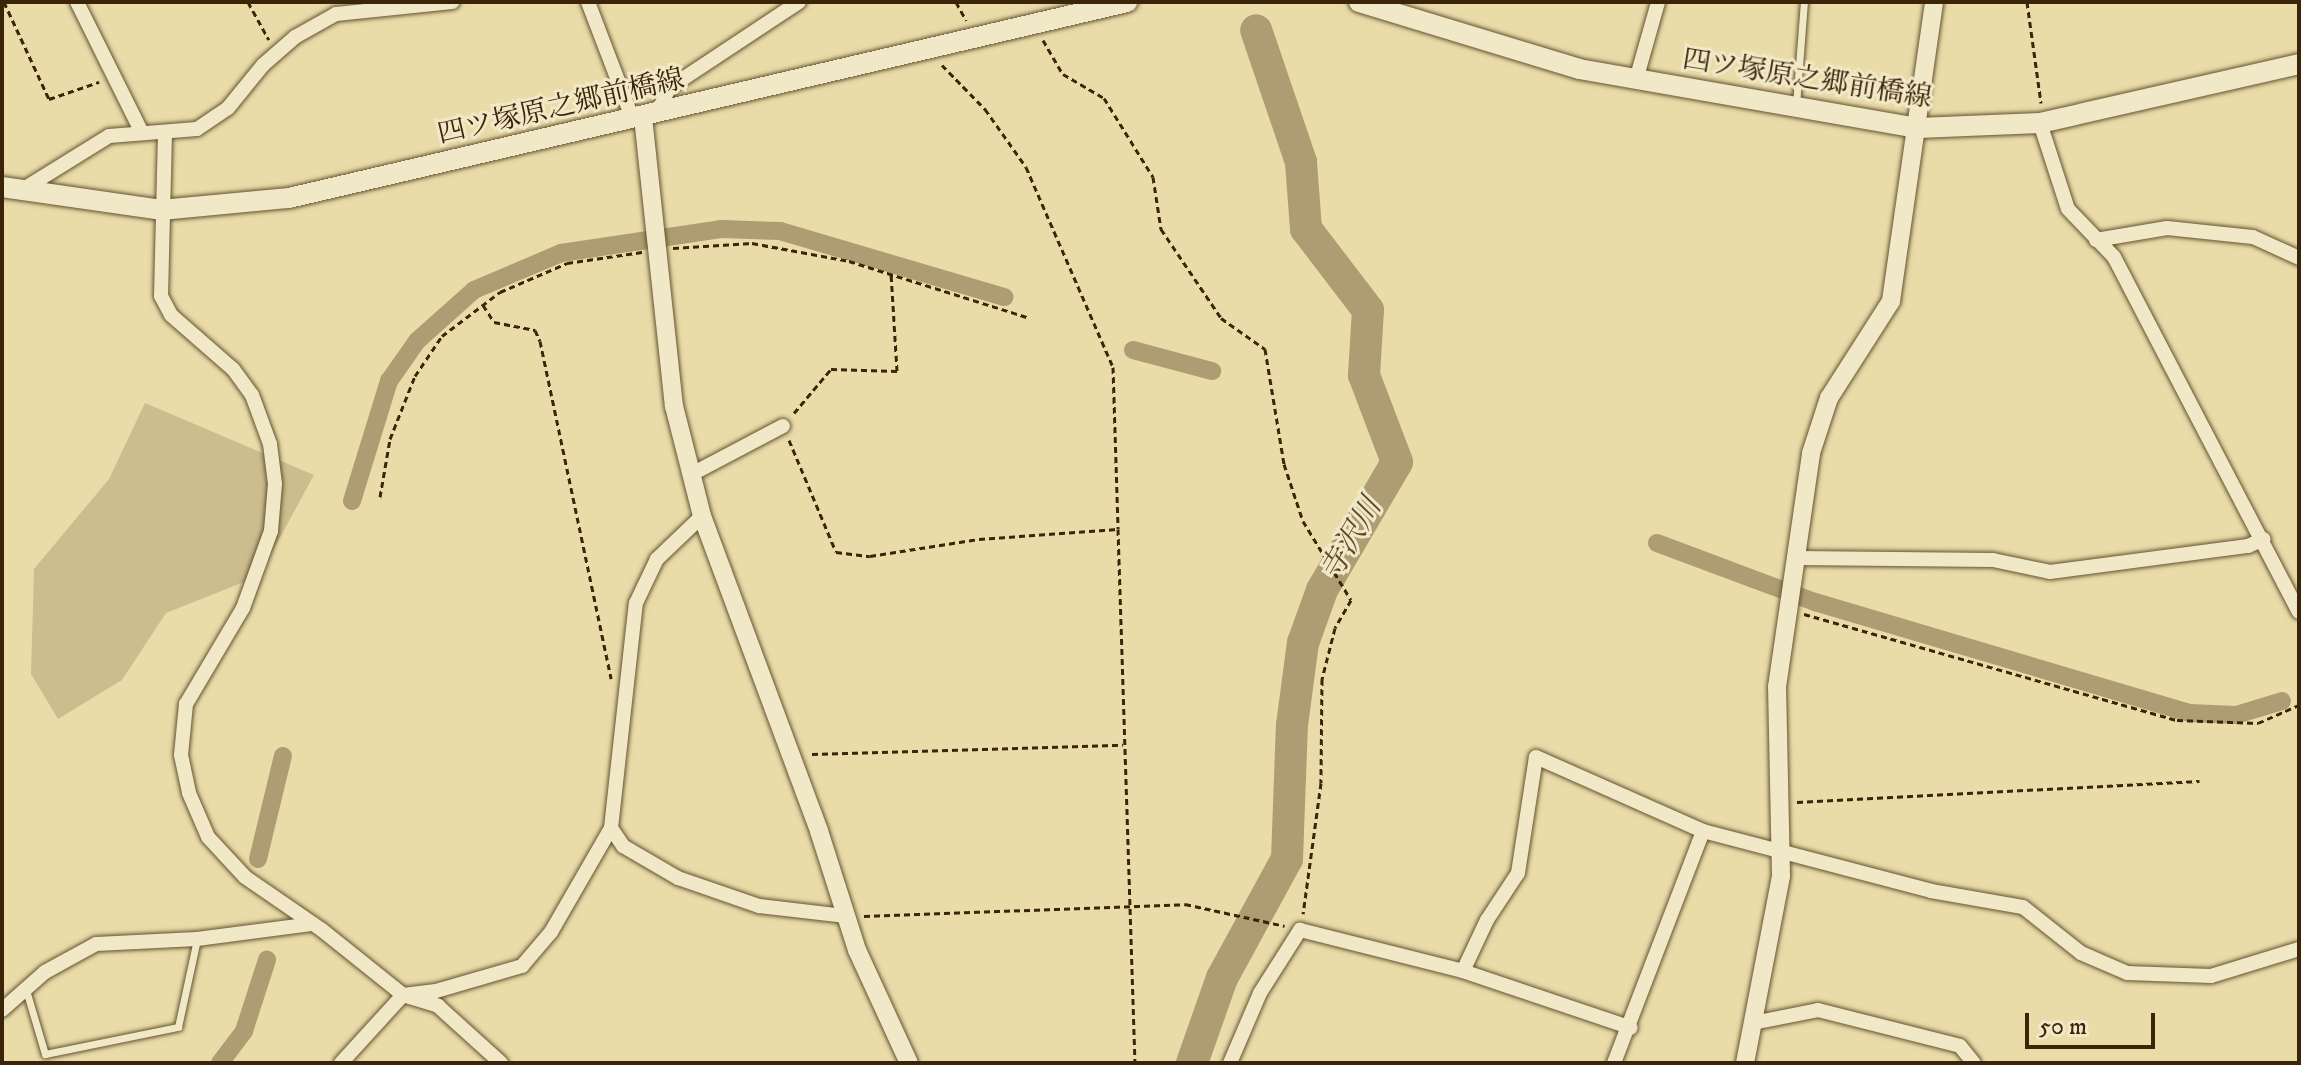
<!DOCTYPE html>
<html>
<head>
<meta charset="utf-8">
<style>
	body { margin:0 }
	#map { position:relative; width:2301px; height:1065px; overflow:hidden; background:#e9dca9; font-family:"IM FELL DW Pica","Noto Serif JP",serif }
	div>[style] { position:absolute }
	.green>* { inset:0; background:#cbbd8e }
	.canal>* { height:18px; margin:-9px; padding:0 9px; transform-origin:9px; border-radius:9px; background:#ae9d72 }
	.river>* { height:32px; margin:-16px; padding:0 16px; transform-origin:16px; border-radius:16px; background:#ae9d72 }
	.path>* { height:3px; margin-top:-1.5px; transform-origin:0; background:repeating-linear-gradient(90deg,#3b2408 0 6px,transparent 0 10px) }
	.roads { filter:drop-shadow(0 0 2px #665230) drop-shadow(0 0 2px #665230) }
	.service>* { height:7px; margin:-3.5px; padding:0 3.5px; transform-origin:3.5px; border-radius:3.5px; background:#f1e8c7 }
	.minor>* { height:14px; margin:-7px; padding:0 7px; transform-origin:7px; border-radius:7px; background:#f1e8c7 }
	.tertiary>* { height:18px; margin:-9px; padding:0 9px; transform-origin:9px; border-radius:9px; background:#f1e8c7 }
	.secondary>* { height:20px; margin:-10px; padding:0 10px; transform-origin:10px; border-radius:10px; background:#f1e8c7 }
	span { translate:-50% -50%; white-space:nowrap; text-align:center; line-height:1.15; -webkit-text-stroke:6px #f1e8c7; paint-order:stroke }
	.street-label { font-size:28px; color:#3b2408 }
	.water-label { font-size:30px; color:#5e4828; font-style:italic }
	.frame { position:absolute; inset:0; border:4px solid #3b2408; pointer-events:none }
	.scale { position:absolute; left:2025px; top:1013px; width:130px; height:36px; box-sizing:border-box; border:4px solid #3b2408; border-top:0; padding-left:10px; font-size:24px; line-height:28px; white-space:nowrap; color:#3b2408; -webkit-text-stroke:6px #f1e8c7; paint-order:stroke }
</style>
</head>
<body>
<div id="map">
	<div class="green">
		<div style="clip-path:polygon(145px 403px,314px 475px,259px 576px,166px 613px,122px 680px,58px 719px,31px 674px,34px 569px,109px 479px)"></div>
	</div>
	<div class="canal">
		<div style="left:1133px;top:350px;width:82px;rotate:14.9deg"></div>
		<div style="left:352px;top:501px;width:126px;rotate:-72.9deg"></div>
		<div style="left:389px;top:381px;width:49px;rotate:-55deg"></div>
		<div style="left:417px;top:341px;width:76px;rotate:-41.8deg"></div>
		<div style="left:474px;top:290px;width:95px;rotate:-23deg"></div>
		<div style="left:561px;top:253px;width:163px;rotate:-8.5deg"></div>
		<div style="left:722px;top:229px;width:58px;rotate:2deg"></div>
		<div style="left:780px;top:231px;width:234px;rotate:16.4deg"></div>
		<div style="left:1657px;top:543px;width:169px;rotate:20.5deg"></div>
		<div style="left:1815px;top:602px;width:391px;rotate:16.5deg"></div>
		<div style="left:2190px;top:713px;width:46px;rotate:2.5deg"></div>
		<div style="left:2236px;top:715px;width:48px;rotate:-16.9deg"></div>
		<div style="left:258px;top:859px;width:106px;rotate:-76.4deg"></div>
		<div style="left:220px;top:1063px;width:40px;rotate:-53deg"></div>
		<div style="left:244px;top:1031px;width:75px;rotate:-72.1deg"></div>
	</div>
	<div class="river">
		<div style="left:1192px;top:1063px;width:90px;rotate:-70.6deg"></div>
		<div style="left:1222px;top:978px;width:136px;rotate:-61.4deg"></div>
		<div style="left:1287px;top:859px;width:134px;rotate:-87.9deg"></div>
		<div style="left:1292px;top:725px;width:83px;rotate:-82.4deg"></div>
		<div style="left:1303px;top:643px;width:56px;rotate:-70.3deg"></div>
		<div style="left:1322px;top:590px;width:148px;rotate:-59.6deg"></div>
		<div style="left:1397px;top:462px;width:93px;rotate:-110.8deg"></div>
		<div style="left:1364px;top:375px;width:65px;rotate:-86.5deg"></div>
		<div style="left:1368px;top:310px;width:102px;rotate:-127.4deg"></div>
		<div style="left:1306px;top:229px;width:67px;rotate:-94.3deg"></div>
		<div style="left:1301px;top:162px;width:139px;rotate:-108.8deg"></div>
	</div>
	<div class="path">
		<div style="left:4px;top:2px;width:107px;rotate:65.1deg"></div>
		<div style="left:49px;top:99px;width:53px;rotate:-18.8deg"></div>
		<div style="left:248px;top:2px;width:43px;rotate:61.1deg"></div>
		<div style="left:956px;top:2px;width:21px;rotate:61deg"></div>
		<div style="left:2027px;top:2px;width:102px;rotate:82.1deg"></div>
		<div style="left:1043px;top:40px;width:39px;rotate:60deg"></div>
		<div style="left:1063px;top:74px;width:48px;rotate:30.3deg"></div>
		<div style="left:1104px;top:98px;width:93px;rotate:58.2deg"></div>
		<div style="left:1153px;top:177px;width:53px;rotate:81.3deg"></div>
		<div style="left:1161px;top:229px;width:107px;rotate:56deg"></div>
		<div style="left:1221px;top:318px;width:54px;rotate:35.2deg"></div>
		<div style="left:1265px;top:349px;width:117px;rotate:80.6deg"></div>
		<div style="left:1284px;top:464px;width:60px;rotate:71.6deg"></div>
		<div style="left:1303px;top:521px;width:92px;rotate:58.7deg"></div>
		<div style="left:1351px;top:600px;width:32px;rotate:120deg"></div>
		<div style="left:1335px;top:628px;width:53px;rotate:104.3deg"></div>
		<div style="left:1322px;top:679px;width:104px;rotate:90.6deg"></div>
		<div style="left:1321px;top:783px;width:132px;rotate:97.8deg"></div>
		<div style="left:942px;top:65px;width:62px;rotate:45.7deg"></div>
		<div style="left:985px;top:109px;width:71px;rotate:54.7deg"></div>
		<div style="left:1026px;top:167px;width:218px;rotate:66.5deg"></div>
		<div style="left:1113px;top:367px;width:162px;rotate:88.2deg"></div>
		<div style="left:673px;top:248px;width:79px;rotate:-3.6deg"></div>
		<div style="left:752px;top:243px;width:99px;rotate:10.5deg"></div>
		<div style="left:849px;top:261px;width:187px;rotate:17.5deg"></div>
		<div style="left:483px;top:305px;width:20px;rotate:57deg"></div>
		<div style="left:494px;top:322px;width:42px;rotate:11deg"></div>
		<div style="left:535px;top:330px;width:12px;rotate:66deg"></div>
		<div style="left:540px;top:341px;width:345px;rotate:78.1deg"></div>
		<div style="left:794px;top:413px;width:57px;rotate:-49.9deg"></div>
		<div style="left:831px;top:369px;width:66px;rotate:1.7deg"></div>
		<div style="left:897px;top:371px;width:97px;rotate:-93.5deg"></div>
		<div style="left:789px;top:440px;width:121px;rotate:67.2deg"></div>
		<div style="left:836px;top:552px;width:34px;rotate:7deg"></div>
		<div style="left:870px;top:556px;width:110px;rotate:-8.9deg"></div>
		<div style="left:979px;top:539px;width:139px;rotate:-4.1deg"></div>
		<div style="left:1118px;top:529px;width:534px;rotate:88.18deg"></div>
		<div style="left:380px;top:497px;width:59px;rotate:-80.2deg"></div>
		<div style="left:390px;top:439px;width:68px;rotate:-68.4deg"></div>
		<div style="left:415px;top:376px;width:48px;rotate:-56deg"></div>
		<div style="left:442px;top:336px;width:73px;rotate:-37.2deg"></div>
		<div style="left:500px;top:292px;width:73px;rotate:-23.4deg"></div>
		<div style="left:567px;top:263px;width:76px;rotate:-8.3deg"></div>
		<div style="left:1804px;top:614px;width:388px;rotate:15.9deg"></div>
		<div style="left:2177px;top:720px;width:81px;rotate:2.1deg"></div>
		<div style="left:2258px;top:723px;width:45px;rotate:-23.7deg"></div>
		<div style="left:2299px;top:654px;width:14px;rotate:90deg"></div>
		<div style="left:812px;top:754px;width:311px;rotate:-1.7deg"></div>
		<div style="left:1797px;top:802px;width:403px;rotate:-3deg"></div>
		<div style="left:864px;top:916px;width:321px;rotate:-2.1deg"></div>
		<div style="left:1185px;top:904px;width:102px;rotate:12.4deg"></div>
	</div>
	<div class="roads">
		<div class="service">
			<div style="left:1796px;top:105px;width:103px;rotate:-85.6deg"></div>
			<div style="left:26px;top:990px;width:67px;rotate:73.5deg"></div>
			<div style="left:45px;top:1054px;width:136px;rotate:-11.5deg"></div>
			<div style="left:178px;top:1027px;width:90px;rotate:-77.8deg"></div>
		</div>
		<div class="minor">
			<div style="left:77px;top:2px;width:144px;rotate:63.6deg"></div>
			<div style="left:588px;top:2px;width:126px;rotate:69.1deg"></div>
			<div style="left:1636px;top:80px;width:81px;rotate:-74.2deg"></div>
			<div style="left:656px;top:115px;width:30px;rotate:-64deg"></div>
			<div style="left:669px;top:88px;width:156px;rotate:-33.5deg"></div>
			<div style="left:2040px;top:123px;width:90px;rotate:72deg"></div>
			<div style="left:2068px;top:209px;width:66px;rotate:46.2deg"></div>
			<div style="left:2114px;top:257px;width:400px;rotate:62.5deg"></div>
			<div style="left:165px;top:133px;width:163px;rotate:91.4deg"></div>
			<div style="left:161px;top:296px;width:21px;rotate:62deg"></div>
			<div style="left:171px;top:315px;width:82px;rotate:41.1deg"></div>
			<div style="left:233px;top:369px;width:32px;rotate:54deg"></div>
			<div style="left:252px;top:395px;width:52px;rotate:69.8deg"></div>
			<div style="left:270px;top:444px;width:40px;rotate:82.9deg"></div>
			<div style="left:275px;top:484px;width:47px;rotate:94.9deg"></div>
			<div style="left:271px;top:531px;width:82px;rotate:110deg"></div>
			<div style="left:243px;top:608px;width:112px;rotate:120.7deg"></div>
			<div style="left:186px;top:704px;width:51px;rotate:95.6deg"></div>
			<div style="left:181px;top:755px;width:39px;rotate:78deg"></div>
			<div style="left:189px;top:793px;width:48px;rotate:66.6deg"></div>
			<div style="left:208px;top:837px;width:54px;rotate:47.2deg"></div>
			<div style="left:245px;top:877px;width:93px;rotate:34.5deg"></div>
			<div style="left:322px;top:930px;width:104px;rotate:38.7deg"></div>
			<div style="left:403px;top:995px;width:37px;rotate:17deg"></div>
			<div style="left:438px;top:1006px;width:85px;rotate:42.1deg"></div>
			<div style="left:22px;top:190px;width:102px;rotate:-31.8deg"></div>
			<div style="left:109px;top:136px;width:88px;rotate:-4.5deg"></div>
			<div style="left:197px;top:129px;width:37px;rotate:-34deg"></div>
			<div style="left:228px;top:108px;width:55px;rotate:-50.9deg"></div>
			<div style="left:263px;top:65px;width:43px;rotate:-41.2deg"></div>
			<div style="left:295px;top:37px;width:47px;rotate:-29.3deg"></div>
			<div style="left:336px;top:14px;width:117px;rotate:-5.9deg"></div>
			<div style="left:2096px;top:240px;width:72px;rotate:-9.6deg"></div>
			<div style="left:2167px;top:228px;width:86px;rotate:6deg"></div>
			<div style="left:2253px;top:237px;width:51px;rotate:24.5deg"></div>
			<div style="left:690px;top:475px;width:105px;rotate:-27.8deg"></div>
			<div style="left:1797px;top:558px;width:196px;rotate:0.6deg"></div>
			<div style="left:1993px;top:560px;width:58px;rotate:11.9deg"></div>
			<div style="left:2050px;top:572px;width:200px;rotate:-7.5deg"></div>
			<div style="left:2248px;top:546px;width:17px;rotate:-24deg"></div>
			<div style="left:611px;top:828px;width:22px;rotate:56deg"></div>
			<div style="left:623px;top:846px;width:64px;rotate:30.2deg"></div>
			<div style="left:678px;top:878px;width:86px;rotate:19.1deg"></div>
			<div style="left:759px;top:906px;width:88px;rotate:6.6deg"></div>
			<div style="left:1463px;top:971px;width:56px;rotate:-64.8deg"></div>
			<div style="left:1487px;top:920px;width:56px;rotate:-56.6deg"></div>
			<div style="left:1518px;top:873px;width:117px;rotate:-81.2deg"></div>
			<div style="left:1536px;top:757px;width:183px;rotate:23.9deg"></div>
			<div style="left:2px;top:1010px;width:57px;rotate:-41.5deg"></div>
			<div style="left:45px;top:972px;width:58px;rotate:-28.8deg"></div>
			<div style="left:96px;top:944px;width:101px;rotate:-2.8deg"></div>
			<div style="left:197px;top:939px;width:117px;rotate:-7.4deg"></div>
			<div style="left:1753px;top:1023px;width:66px;rotate:-11.3deg"></div>
			<div style="left:1818px;top:1010px;width:146px;rotate:14.2deg"></div>
			<div style="left:1960px;top:1046px;width:22px;rotate:51deg"></div>
			<div style="left:341px;top:1063px;width:92px;rotate:-47.6deg"></div>
			<div style="left:403px;top:995px;width:33px;rotate:-7deg"></div>
			<div style="left:436px;top:991px;width:90px;rotate:-16.2deg"></div>
			<div style="left:522px;top:966px;width:45px;rotate:-49.5deg"></div>
			<div style="left:551px;top:932px;width:120px;rotate:-60deg"></div>
			<div style="left:611px;top:828px;width:226px;rotate:-83.7deg"></div>
			<div style="left:636px;top:603px;width:49px;rotate:-64.5deg"></div>
			<div style="left:657px;top:559px;width:62px;rotate:-43.7deg"></div>
			<div style="left:1230px;top:1063px;width:76px;rotate:-66.8deg"></div>
			<div style="left:1260px;top:993px;width:75px;rotate:-57.6deg"></div>
			<div style="left:1300px;top:930px;width:168px;rotate:14.1deg"></div>
			<div style="left:1463px;top:971px;width:177px;rotate:18.7deg"></div>
			<div style="left:1614px;top:1063px;width:248px;rotate:-69deg"></div>
			<div style="left:1703px;top:831px;width:236px;rotate:14.7deg"></div>
			<div style="left:1931px;top:891px;width:93px;rotate:9.9deg"></div>
			<div style="left:2023px;top:907px;width:74px;rotate:38.4deg"></div>
			<div style="left:2081px;top:953px;width:50px;rotate:23.5deg"></div>
			<div style="left:2127px;top:973px;width:84px;rotate:2deg"></div>
			<div style="left:2211px;top:976px;width:92px;rotate:-17.1deg"></div>
		</div>
		<div class="tertiary">
			<div style="left:643px;top:117px;width:291px;rotate:83.9deg"></div>
			<div style="left:674px;top:406px;width:114px;rotate:75.7deg"></div>
			<div style="left:702px;top:516px;width:336px;rotate:69.6deg"></div>
			<div style="left:819px;top:831px;width:125px;rotate:72.3deg"></div>
			<div style="left:857px;top:950px;width:124px;rotate:65.3deg"></div>
			<div style="left:1745px;top:1063px;width:190px;rotate:-79.1deg"></div>
			<div style="left:1781px;top:876px;width:189px;rotate:-91.2deg"></div>
			<div style="left:1777px;top:687px;width:236px;rotate:-81.7deg"></div>
			<div style="left:1811px;top:453px;width:58px;rotate:-71.9deg"></div>
			<div style="left:1829px;top:398px;width:115px;rotate:-57.4deg"></div>
			<div style="left:1891px;top:301px;width:302px;rotate:-81.8deg"></div>
		</div>
		<div class="secondary">
			<div style="left:1359px;top:2px;width:230px;rotate:16.9deg"></div>
			<div style="left:1579px;top:69px;width:344px;rotate:9.9deg"></div>
			<div style="left:1918px;top:128px;width:122px;rotate:-2.3deg"></div>
			<div style="left:2040px;top:123px;width:266px;rotate:-12.8deg"></div>
			<div style="left:2px;top:187px;width:161px;rotate:8.2deg"></div>
			<div style="left:161px;top:210px;width:129px;rotate:-5.4deg"></div>
			<div style="left:289px;top:198px;width:861px;rotate:-13.16deg"></div>
		</div>
	</div>
	<div class="street-label">
		<span style="left:1807px;top:79px;rotate:9deg">四ツ塚原之郷前橋線</span>
		<span style="left:561px;top:107px;rotate:-13deg">四ツ塚原之郷前橋線</span>
	</div>
	<div class="water-label">
		<span style="left:1352px;top:540px;rotate:-60deg">寺沢川</span>
	</div>
	<div class="frame"></div>
	<div class="scale">50 m</div>
</div>
</body>
</html>
